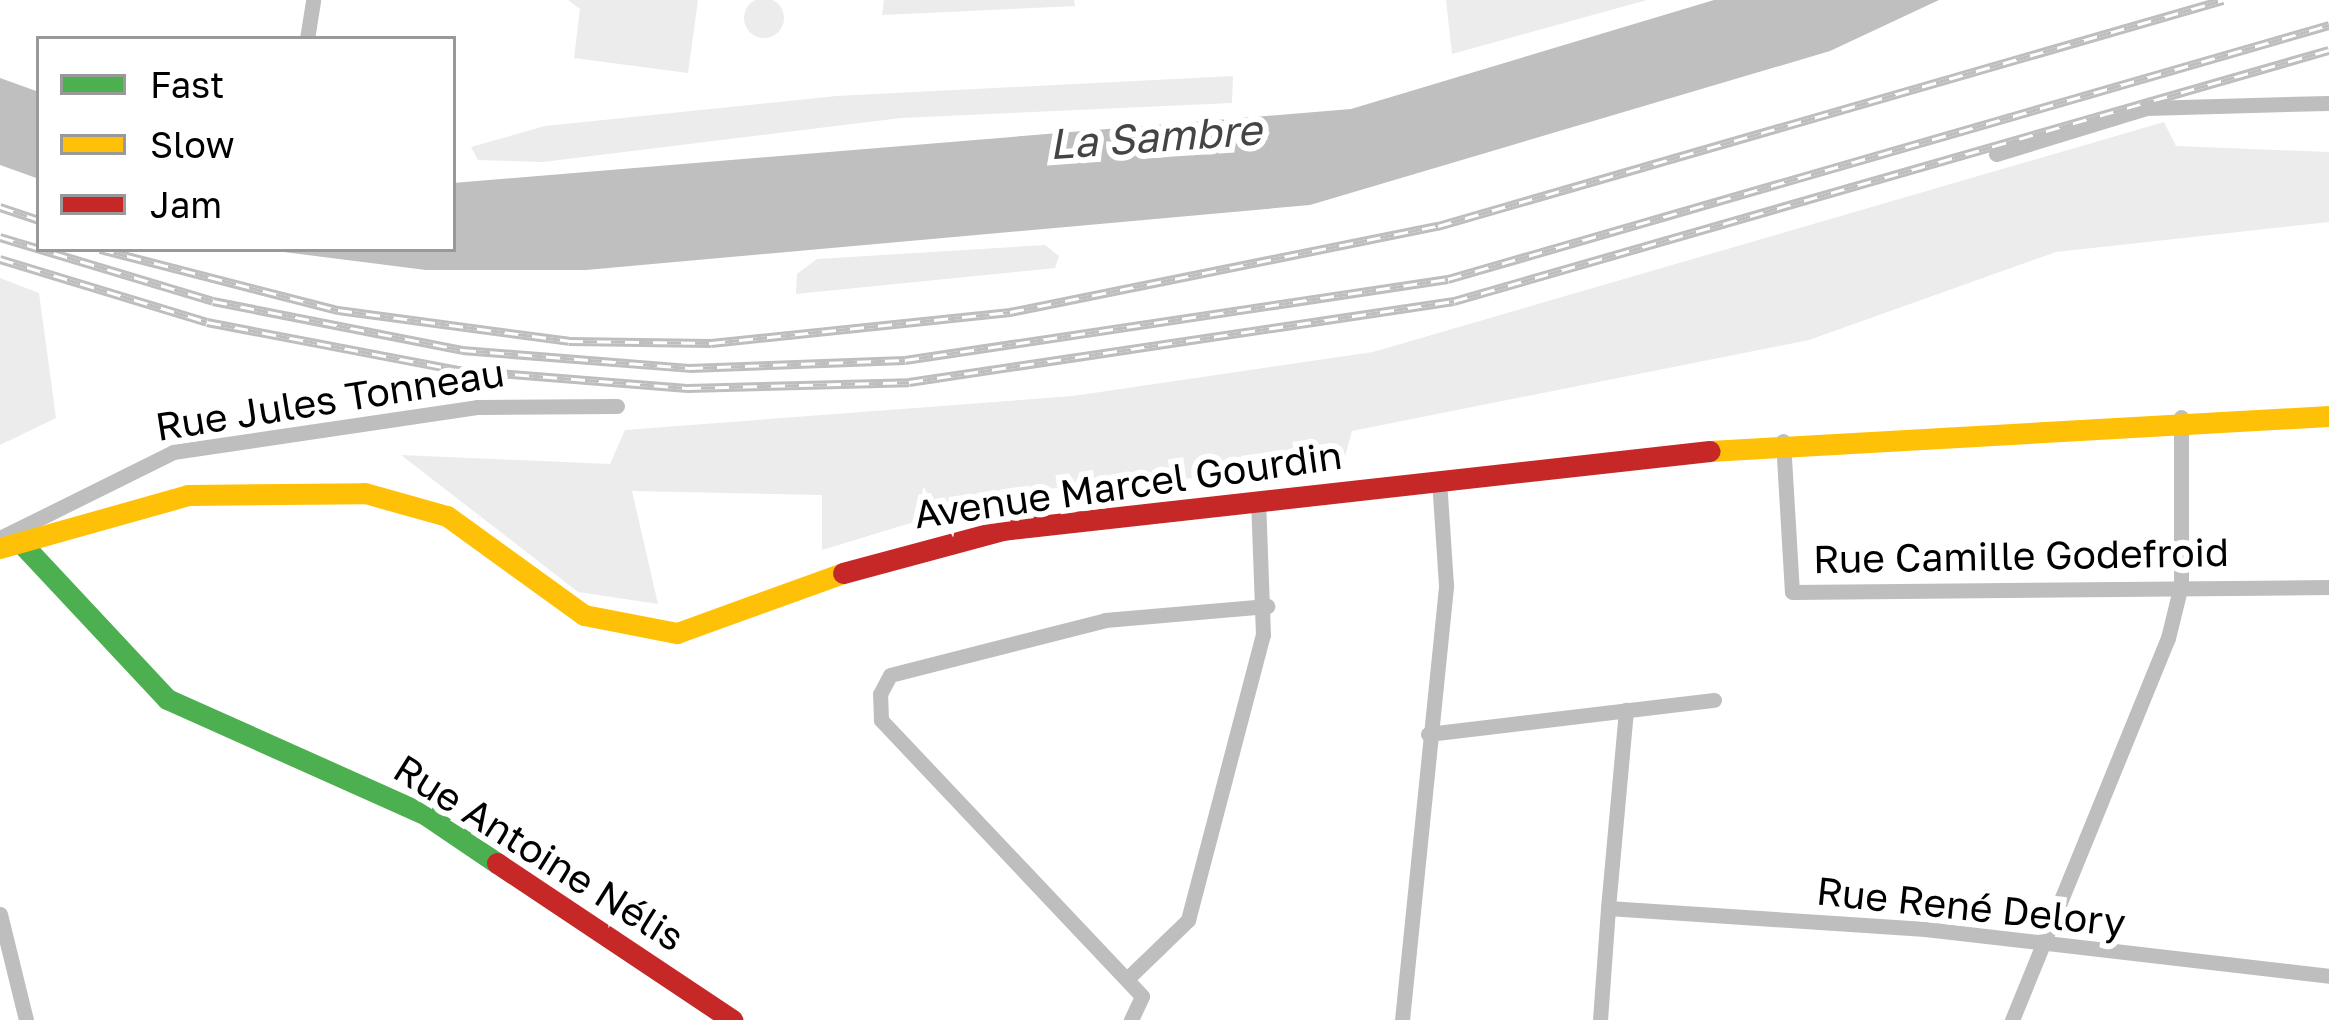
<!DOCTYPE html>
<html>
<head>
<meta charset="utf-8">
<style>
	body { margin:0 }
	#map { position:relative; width:2329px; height:1020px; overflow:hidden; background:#fff; font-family:"Golos Text",sans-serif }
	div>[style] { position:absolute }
	.green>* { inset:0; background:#ececec }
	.round { border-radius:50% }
	.water>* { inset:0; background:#bfbfbf }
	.street>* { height:15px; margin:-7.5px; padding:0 7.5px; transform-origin:7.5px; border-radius:7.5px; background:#bebebe }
	.fast>* { height:21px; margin:-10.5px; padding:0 10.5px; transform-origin:10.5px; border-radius:10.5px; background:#4caf50 }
	.slow>* { height:21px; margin:-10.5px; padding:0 10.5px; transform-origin:10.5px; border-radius:10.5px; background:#ffc107 }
	.jam>* { height:21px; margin:-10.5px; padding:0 10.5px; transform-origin:10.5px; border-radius:10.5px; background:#c62828 }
	.rail>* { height:9px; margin-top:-4.5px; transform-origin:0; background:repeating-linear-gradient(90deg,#fff 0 14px,#bebebe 0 28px); box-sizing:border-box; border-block:3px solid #bebebe }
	span { translate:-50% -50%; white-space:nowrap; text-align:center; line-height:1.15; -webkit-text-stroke:12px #fff; paint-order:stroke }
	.street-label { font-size:39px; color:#000 }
	.water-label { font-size:42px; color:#444; font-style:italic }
	.legend { position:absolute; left:36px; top:36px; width:420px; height:216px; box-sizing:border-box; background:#fff; border:3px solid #999; margin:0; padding:15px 21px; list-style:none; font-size:36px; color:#000 }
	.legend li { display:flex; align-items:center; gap:24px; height:60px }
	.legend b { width:60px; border:3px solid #999 }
</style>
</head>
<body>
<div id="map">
	<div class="green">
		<div class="round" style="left:744px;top:-2px;width:40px;height:40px"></div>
		<div style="clip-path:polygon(568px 0,698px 0,688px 73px,574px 58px,580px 9px)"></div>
		<div style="clip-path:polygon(884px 0,1074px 0,1075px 6px,882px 15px)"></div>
		<div style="clip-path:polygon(1446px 0,1647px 0,1452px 54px)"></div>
		<div style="clip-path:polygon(1233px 76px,1232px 103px,901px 118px,543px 162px,478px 160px,471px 147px,545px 126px,836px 96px)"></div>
		<div style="clip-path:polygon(2164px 122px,2176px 146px,2329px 152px,2329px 222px,2056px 252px,1809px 340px,1352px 431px,1342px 467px,1016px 491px,822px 550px,822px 495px,632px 491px,658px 604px,578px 592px,401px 455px,610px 464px,625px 430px,1073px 396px,1373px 352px)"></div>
		<div style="clip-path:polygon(1045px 245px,1059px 256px,1055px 268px,796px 294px,797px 274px,817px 259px)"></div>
		<div style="clip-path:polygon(0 278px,39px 293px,56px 418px,0 445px)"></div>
	</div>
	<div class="water">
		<div style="clip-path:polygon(1714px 0,1939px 0,1830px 51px,1310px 205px,586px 270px,426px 270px,260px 249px,453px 249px,453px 183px,1351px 109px)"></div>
		<div style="clip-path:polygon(0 78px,39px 92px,39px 179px,0 165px)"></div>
	</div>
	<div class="street">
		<div style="left:307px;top:39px;width:39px;rotate:-81deg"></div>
		<div style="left:1996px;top:154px;width:157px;rotate:-17deg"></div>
		<div style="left:2146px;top:108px;width:183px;rotate:-1.6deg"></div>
		<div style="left:1783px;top:441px;width:151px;rotate:86.6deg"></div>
		<div style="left:1792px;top:592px;width:537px;rotate:-0.53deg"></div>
		<div style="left:0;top:538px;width:193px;rotate:-26.4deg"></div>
		<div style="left:173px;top:452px;width:307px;rotate:-8.4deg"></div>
		<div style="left:477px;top:407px;width:140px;rotate:-0.4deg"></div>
		<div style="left:1428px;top:734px;width:288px;rotate:-6.8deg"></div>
		<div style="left:1608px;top:908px;width:318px;rotate:3.8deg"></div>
		<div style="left:1925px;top:929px;width:407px;rotate:6.6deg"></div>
		<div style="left:1608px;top:908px;width:199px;rotate:-84.8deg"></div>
		<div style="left:0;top:914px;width:109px;rotate:76.2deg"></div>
		<div style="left:1127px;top:979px;width:85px;rotate:-44deg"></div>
		<div style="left:1188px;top:920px;width:295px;rotate:-75.3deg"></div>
		<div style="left:1263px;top:635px;width:134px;rotate:-92.1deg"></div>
		<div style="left:1131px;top:1020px;width:26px;rotate:-65deg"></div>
		<div style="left:1142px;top:996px;width:380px;rotate:-133.4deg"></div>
		<div style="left:881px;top:720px;width:26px;rotate:-92deg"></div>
		<div style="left:880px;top:694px;width:21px;rotate:-62deg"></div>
		<div style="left:890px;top:675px;width:222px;rotate:-14.3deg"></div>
		<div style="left:1105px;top:620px;width:163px;rotate:-4.9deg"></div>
		<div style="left:1402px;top:1020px;width:437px;rotate:-84.2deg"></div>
		<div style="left:1446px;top:585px;width:105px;rotate:-93.8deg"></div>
		<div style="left:1600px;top:1020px;width:112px;rotate:-85.9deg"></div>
		<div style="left:2012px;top:1020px;width:413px;rotate:-67.8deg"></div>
		<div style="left:2168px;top:638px;width:55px;rotate:-76.2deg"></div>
		<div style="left:2181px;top:585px;width:168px;rotate:-90deg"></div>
	</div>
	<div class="fast">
		<div style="left:23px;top:545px;width:211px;rotate:46.9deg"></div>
		<div style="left:167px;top:699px;width:284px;rotate:24.1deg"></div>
		<div style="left:426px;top:815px;width:86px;rotate:34.1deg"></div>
	</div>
	<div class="slow">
		<div style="left:1710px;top:451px;width:620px;rotate:-3.24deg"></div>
		<div style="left:0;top:548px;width:195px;rotate:-15.7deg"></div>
		<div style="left:188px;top:495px;width:177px;rotate:-0.6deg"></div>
		<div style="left:365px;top:493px;width:85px;rotate:15.7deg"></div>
		<div style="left:447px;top:516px;width:169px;rotate:35.9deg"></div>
		<div style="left:584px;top:615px;width:95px;rotate:11deg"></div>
		<div style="left:677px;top:633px;width:177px;rotate:-19.9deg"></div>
	</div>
	<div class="jam">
		<div style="left:843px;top:573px;width:165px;rotate:-15.1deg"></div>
		<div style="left:1002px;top:530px;width:712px;rotate:-6.37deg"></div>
		<div style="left:497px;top:863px;width:283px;rotate:33.7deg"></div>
	</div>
	<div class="rail">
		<div style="left:0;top:207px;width:41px;rotate:18.4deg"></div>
		<div style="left:0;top:237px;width:222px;rotate:16.7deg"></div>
		<div style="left:213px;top:301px;width:254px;rotate:11.1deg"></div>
		<div style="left:462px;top:350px;width:228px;rotate:4.5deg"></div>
		<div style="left:689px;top:368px;width:216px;rotate:-2.1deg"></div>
		<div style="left:905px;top:360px;width:549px;rotate:-8.48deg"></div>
		<div style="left:1448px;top:279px;width:917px;rotate:-16.08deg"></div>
		<div style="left:100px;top:249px;width:246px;rotate:14.4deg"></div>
		<div style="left:338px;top:310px;width:233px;rotate:7.6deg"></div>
		<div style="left:569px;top:341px;width:142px;rotate:0.8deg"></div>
		<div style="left:711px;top:343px;width:301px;rotate:-5.9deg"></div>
		<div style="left:1010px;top:312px;width:437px;rotate:-11.4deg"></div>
		<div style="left:1438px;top:226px;width:817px;rotate:-16.06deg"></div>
		<div style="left:0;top:259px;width:216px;rotate:16.9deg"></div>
		<div style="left:207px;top:322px;width:257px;rotate:10.8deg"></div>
		<div style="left:459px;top:370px;width:229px;rotate:4.5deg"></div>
		<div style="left:687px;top:388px;width:222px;rotate:-1.5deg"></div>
		<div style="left:909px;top:382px;width:551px;rotate:-8.45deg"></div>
		<div style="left:1454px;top:301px;width:910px;rotate:-16.01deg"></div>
	</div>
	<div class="street-label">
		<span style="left:330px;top:400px;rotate:-9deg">Rue Jules Tonneau</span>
		<span style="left:1128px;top:485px;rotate:-8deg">Avenue Marcel Gourdin</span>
		<span style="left:2021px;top:556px;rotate:-1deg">Rue Camille Godefroid</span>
		<span style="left:539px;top:853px;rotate:32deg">Rue Antoine Nélis</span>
		<span style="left:1971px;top:907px;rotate:6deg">Rue René Delory</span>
	</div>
	<div class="water-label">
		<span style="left:1155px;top:136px;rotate:-4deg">La Sambre</span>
	</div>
	<ul class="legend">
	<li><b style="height:15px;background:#4caf50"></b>Fast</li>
	<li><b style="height:15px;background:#ffc107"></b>Slow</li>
	<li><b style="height:15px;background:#c62828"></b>Jam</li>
	</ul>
</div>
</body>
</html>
